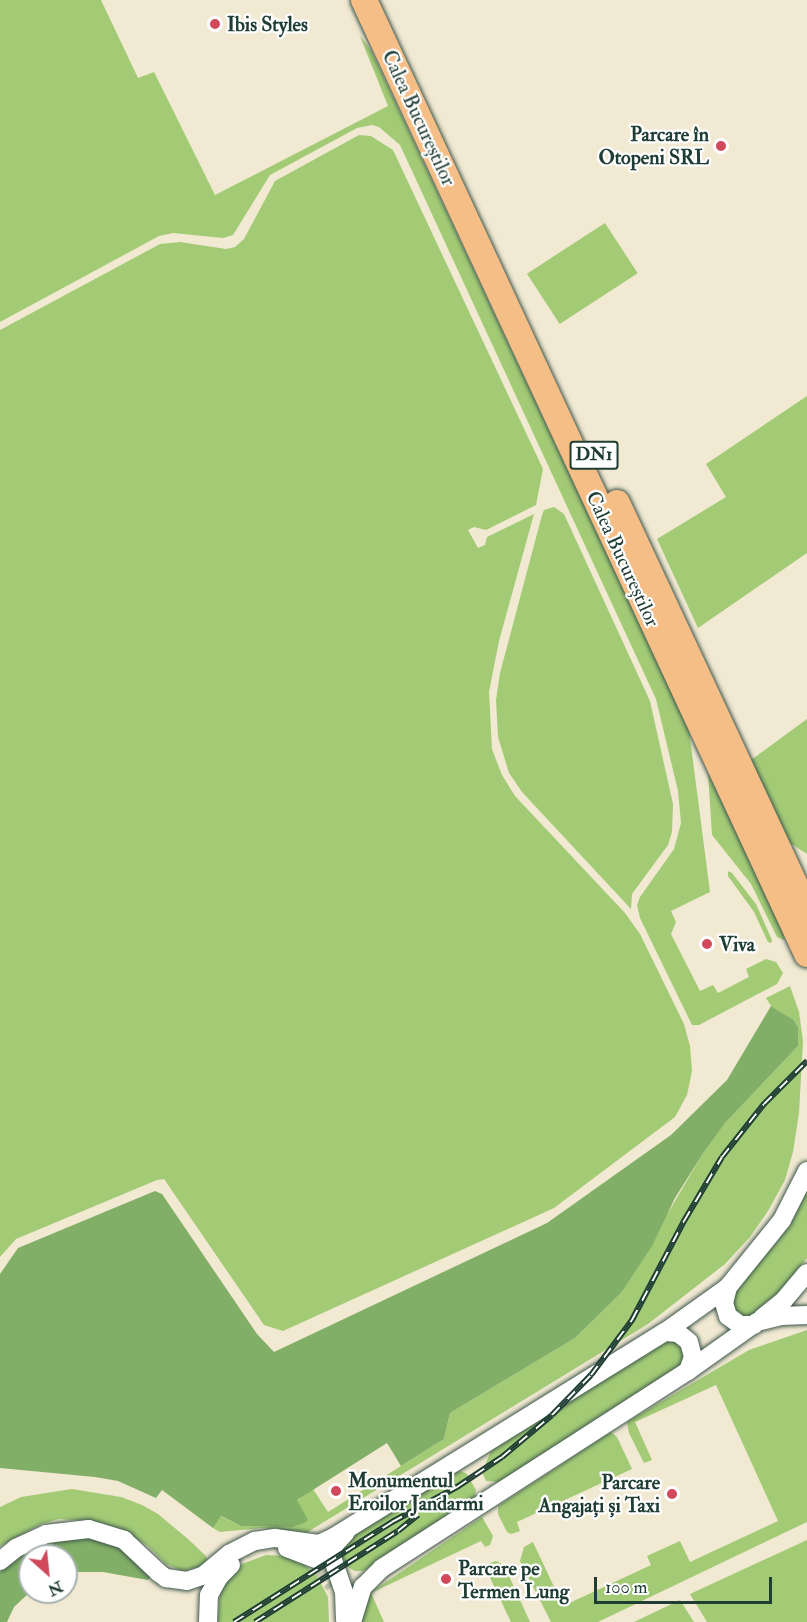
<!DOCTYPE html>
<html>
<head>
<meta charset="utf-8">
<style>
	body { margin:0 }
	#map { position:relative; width:807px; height:1622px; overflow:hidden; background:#f1e9d2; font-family:"IM FELL Double Pica",serif }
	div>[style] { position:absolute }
	.green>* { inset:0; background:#a3cb76; transform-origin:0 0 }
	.forest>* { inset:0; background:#82af67 }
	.minor-tunnel>* { height:18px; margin-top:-9px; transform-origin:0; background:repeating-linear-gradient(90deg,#c7c7b2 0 18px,transparent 0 27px) }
	.roads { filter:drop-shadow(0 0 2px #3e574c) drop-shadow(0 0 2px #3e574c) }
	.minor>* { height:18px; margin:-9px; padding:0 9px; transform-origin:9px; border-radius:9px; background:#fff }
	.highway>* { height:26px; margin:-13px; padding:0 13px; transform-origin:13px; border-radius:13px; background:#f6be87 }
	.rail>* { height:6px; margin-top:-3px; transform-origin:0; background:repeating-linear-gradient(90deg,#fff 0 11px,#1f3d34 0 22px); box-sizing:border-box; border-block:2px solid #1f3d34 }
	.dots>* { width:16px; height:16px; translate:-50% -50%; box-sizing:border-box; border:3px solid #fff; border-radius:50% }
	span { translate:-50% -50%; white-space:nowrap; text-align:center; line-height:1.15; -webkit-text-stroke:4.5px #fff; paint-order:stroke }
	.shield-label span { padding:2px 4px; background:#fff; border:2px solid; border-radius:4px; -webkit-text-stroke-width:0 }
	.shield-label { font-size:18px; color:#1f3d34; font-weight:700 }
	.poi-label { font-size:20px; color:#1f3d34; font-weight:700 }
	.left { translate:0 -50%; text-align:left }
	.right { translate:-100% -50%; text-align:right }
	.street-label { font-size:20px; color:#1f3d34 }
	.north { position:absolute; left:18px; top:1544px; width:60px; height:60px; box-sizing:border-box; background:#fff; border:2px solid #a5b1ae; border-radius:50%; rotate:153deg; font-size:16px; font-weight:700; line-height:24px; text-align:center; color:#1f3d34 }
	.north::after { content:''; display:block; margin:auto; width:21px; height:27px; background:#d1495b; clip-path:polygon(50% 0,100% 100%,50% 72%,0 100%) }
	.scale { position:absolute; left:594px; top:1577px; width:178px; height:27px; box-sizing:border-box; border:3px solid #1f3d34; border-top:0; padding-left:8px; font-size:18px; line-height:21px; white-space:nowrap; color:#1f3d34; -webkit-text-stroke:4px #fff; paint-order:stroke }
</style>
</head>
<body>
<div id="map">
	<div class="green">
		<div style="clip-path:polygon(0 0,101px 0,138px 78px,154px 72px,215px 195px,388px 106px,360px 36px,371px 50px,689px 730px,710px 892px,671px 911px,676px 922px,671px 934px,700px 991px,713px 985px,718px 993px,749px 977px,746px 969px,766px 959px,776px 962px,783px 973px,777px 984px,699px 1025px,692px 1025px,640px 918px,637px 905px,640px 897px,674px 849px,681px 823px,678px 791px,656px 699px,400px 145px,379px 127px,372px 125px,357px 128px,270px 175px,233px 235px,223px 238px,173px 233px,159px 236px,0 322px)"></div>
		<div style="clip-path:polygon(359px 135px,371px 136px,393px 150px,543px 469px,536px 505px,486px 530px,474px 527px,468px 530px,478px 548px,485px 545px,487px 537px,534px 514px,499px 641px,489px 692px,492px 749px,502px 775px,515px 796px,625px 913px,640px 934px,684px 1024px,690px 1046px,692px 1071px,687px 1095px,675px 1117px,554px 1208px,283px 1331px,264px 1325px,164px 1179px,157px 1180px,16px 1239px,0 1257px,0 330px,160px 244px,180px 242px,226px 249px,235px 247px,244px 239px,275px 181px)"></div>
		<div style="left:605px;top:223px;width:60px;height:93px;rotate:57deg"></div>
		<div style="clip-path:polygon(807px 396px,807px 553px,698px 628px,657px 539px,726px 497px,706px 464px)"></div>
		<div style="clip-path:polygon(554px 507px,564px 514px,650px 701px,673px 804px,672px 832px,668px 845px,632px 894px,631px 909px,522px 792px,509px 773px,498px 737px,496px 700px,500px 673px,542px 515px,544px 510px)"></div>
		<div style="clip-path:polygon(807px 719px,807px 854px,790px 843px,751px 760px)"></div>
		<div style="clip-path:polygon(708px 773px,785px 935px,784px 940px,777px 937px,751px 884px,712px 835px)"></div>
		<div style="clip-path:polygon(728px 871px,732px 873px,756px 904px,772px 940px,771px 943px,768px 942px,754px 912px,728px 876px)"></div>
		<div style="clip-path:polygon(790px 986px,799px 1012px,803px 1041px,799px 1113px,793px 1152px,785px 1180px,768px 1211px,750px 1237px,725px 1264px,648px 1324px,306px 1533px,262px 1528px,220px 1532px,213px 1528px,220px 1516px,241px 1526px,292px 1527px,296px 1501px,313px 1489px,328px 1512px,444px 1439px,450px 1413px,575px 1338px,621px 1293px,702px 1155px,726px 1122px,798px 1046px,798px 1027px,794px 1020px,771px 1006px,766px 998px)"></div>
		<div style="clip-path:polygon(807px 1186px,807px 1258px,779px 1294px,751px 1317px,735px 1317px,730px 1294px,778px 1241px)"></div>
		<div style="clip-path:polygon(807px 1330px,807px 1522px,598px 1622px,551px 1622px,520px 1561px,524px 1547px,533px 1542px,563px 1606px,651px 1565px,647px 1556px,680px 1541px,690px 1562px,778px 1521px,716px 1385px,635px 1422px,652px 1460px,644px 1463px,629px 1433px,627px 1422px,749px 1350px)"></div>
		<div style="clip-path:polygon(670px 1338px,686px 1349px,683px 1363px,500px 1482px,486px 1481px,482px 1472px,491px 1451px,656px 1344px)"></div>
		<div style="clip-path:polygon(611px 1432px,617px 1437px,632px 1469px,517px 1522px,520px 1531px,511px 1534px,507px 1532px,498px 1514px,498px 1506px)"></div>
		<div style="clip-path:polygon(461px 1471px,467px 1474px,476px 1490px,473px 1504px,363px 1571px,355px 1571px,346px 1566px,339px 1555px,339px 1544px,455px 1472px)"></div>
		<div style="clip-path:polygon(72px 1489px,121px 1497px,142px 1505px,158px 1514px,188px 1539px,206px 1556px,208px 1562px,205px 1566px,182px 1571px,166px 1564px,148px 1546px,126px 1532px,103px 1523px,75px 1520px,59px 1519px,41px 1524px,0 1546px,0 1507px,21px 1497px)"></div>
		<div style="clip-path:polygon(482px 1517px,493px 1536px,490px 1545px,485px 1547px,481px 1541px,371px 1593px,384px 1622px,356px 1622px,364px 1601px,370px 1593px)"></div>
		<div style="clip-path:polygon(807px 1540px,807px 1622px,707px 1622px,690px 1594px)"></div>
		<div style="clip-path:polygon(266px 1555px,287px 1556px,298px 1560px,316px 1574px,328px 1597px,329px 1622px,218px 1622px,220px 1593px,232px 1573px,242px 1564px)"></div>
		<div style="clip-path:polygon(496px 1561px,504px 1565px,530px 1622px,511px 1622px,484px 1565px)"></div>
		<div style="clip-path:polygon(680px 1600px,694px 1622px,634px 1622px)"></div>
	</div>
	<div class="forest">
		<div style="clip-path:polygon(771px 1006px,794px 1020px,798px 1027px,798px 1046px,726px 1122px,702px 1155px,675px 1198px,652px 1246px,621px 1293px,575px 1338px,450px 1413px,444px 1439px,401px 1466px,387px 1443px,297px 1500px,308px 1520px,304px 1523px,292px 1527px,241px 1526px,221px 1516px,213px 1528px,162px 1490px,156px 1498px,118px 1481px,95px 1477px,0 1468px,0 1274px,18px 1248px,155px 1191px,162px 1194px,257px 1334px,274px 1352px,547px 1223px,671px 1135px,727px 1080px)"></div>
		<div style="clip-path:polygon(77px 1535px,117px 1544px,151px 1576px,148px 1580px,103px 1572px,66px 1572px,66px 1556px,30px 1556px,30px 1592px,14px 1607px,7px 1622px,0 1622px,0 1572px,31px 1550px)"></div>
	</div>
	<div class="minor-tunnel">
		<div style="left:316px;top:1559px;width:32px;rotate:56deg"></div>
	</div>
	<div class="roads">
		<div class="minor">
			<div style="left:728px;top:1287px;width:16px;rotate:104deg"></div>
			<div style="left:724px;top:1303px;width:14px;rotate:73deg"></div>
			<div style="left:728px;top:1316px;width:15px;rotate:37deg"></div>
			<div style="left:740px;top:1325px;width:14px"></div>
			<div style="left:762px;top:1318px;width:28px;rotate:-39deg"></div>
			<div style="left:784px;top:1300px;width:35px;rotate:-50deg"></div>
			<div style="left:665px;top:1332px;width:13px;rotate:4deg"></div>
			<div style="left:678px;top:1333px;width:14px;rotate:39deg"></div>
			<div style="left:689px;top:1342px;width:16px;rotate:75deg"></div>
			<div style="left:693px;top:1357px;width:15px;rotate:110deg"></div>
			<div style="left:287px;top:1548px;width:31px;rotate:21deg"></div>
			<div style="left:0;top:1561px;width:21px;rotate:-39deg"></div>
			<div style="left:16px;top:1548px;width:33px;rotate:-25deg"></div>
			<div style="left:46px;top:1534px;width:43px;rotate:-6.6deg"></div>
			<div style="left:89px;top:1529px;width:37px;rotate:17deg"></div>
			<div style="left:124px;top:1540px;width:48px;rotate:43.3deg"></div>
			<div style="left:159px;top:1573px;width:9px;rotate:36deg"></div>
			<div style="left:166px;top:1578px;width:21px;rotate:8deg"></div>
			<div style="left:187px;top:1581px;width:18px;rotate:-19deg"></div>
			<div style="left:204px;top:1575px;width:33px;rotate:-40deg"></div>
			<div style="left:229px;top:1554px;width:29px;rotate:-27deg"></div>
			<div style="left:255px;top:1541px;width:20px;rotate:-9deg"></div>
			<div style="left:275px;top:1538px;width:44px;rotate:7.8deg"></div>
			<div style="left:319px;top:1544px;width:17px;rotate:-25deg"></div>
			<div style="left:334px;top:1537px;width:389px;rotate:-31.8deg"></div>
			<div style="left:665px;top:1332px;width:77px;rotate:-35.5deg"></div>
			<div style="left:728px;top:1287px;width:86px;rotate:-51.1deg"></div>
			<div style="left:782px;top:1220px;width:55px;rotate:-63deg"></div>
			<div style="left:345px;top:1620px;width:28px;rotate:-92deg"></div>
			<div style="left:344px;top:1592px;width:40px;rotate:-108.9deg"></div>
			<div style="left:331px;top:1554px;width:11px;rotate:-68deg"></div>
			<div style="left:335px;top:1544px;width:16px;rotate:-47deg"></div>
			<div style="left:208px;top:1622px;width:27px;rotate:-88deg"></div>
			<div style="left:209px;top:1595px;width:21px;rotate:-61deg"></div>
			<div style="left:219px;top:1577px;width:17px;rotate:-45deg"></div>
			<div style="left:352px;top:1622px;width:37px;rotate:-73deg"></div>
			<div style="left:363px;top:1587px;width:27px;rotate:-45deg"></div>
			<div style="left:382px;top:1568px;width:364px;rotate:-32.8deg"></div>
			<div style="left:688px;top:1371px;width:85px;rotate:-35.4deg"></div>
			<div style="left:757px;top:1322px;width:25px;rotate:-14deg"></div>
			<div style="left:781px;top:1316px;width:26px;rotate:-2deg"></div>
		</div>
		<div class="highway">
			<div style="left:364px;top:0;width:1052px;rotate:65.09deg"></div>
			<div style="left:617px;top:503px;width:449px;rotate:65deg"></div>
		</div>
	</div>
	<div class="rail">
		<div style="left:234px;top:1622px;width:187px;rotate:-32.3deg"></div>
		<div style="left:392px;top:1522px;width:74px;rotate:-28.3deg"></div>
		<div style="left:457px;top:1487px;width:54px;rotate:-33.7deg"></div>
		<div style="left:502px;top:1457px;width:65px;rotate:-40deg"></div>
		<div style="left:552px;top:1415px;width:56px;rotate:-45.7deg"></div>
		<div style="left:591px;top:1375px;width:69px;rotate:-53.3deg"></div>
		<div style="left:632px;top:1320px;width:112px;rotate:-62.3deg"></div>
		<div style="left:684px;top:1221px;width:74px;rotate:-59.3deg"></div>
		<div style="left:722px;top:1157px;width:68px;rotate:-51.6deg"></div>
		<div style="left:764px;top:1104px;width:61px;rotate:-45deg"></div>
		<div style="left:255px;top:1622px;width:169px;rotate:-32.5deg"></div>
		<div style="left:398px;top:1531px;width:26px;rotate:-39deg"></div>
	</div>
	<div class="dots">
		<div style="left:215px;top:24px;background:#d1495b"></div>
		<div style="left:721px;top:146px;background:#d1495b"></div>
		<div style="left:707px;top:944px;background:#d1495b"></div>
		<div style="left:336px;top:1491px;background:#d1495b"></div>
		<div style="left:672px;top:1494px;background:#d1495b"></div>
		<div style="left:446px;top:1579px;background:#d1495b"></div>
	</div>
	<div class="shield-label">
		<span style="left:594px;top:455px">DN1</span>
	</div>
	<div class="poi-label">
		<span class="left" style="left:227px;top:24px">Ibis Styles</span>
		<span class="right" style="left:709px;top:146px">Parcare în<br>Otopeni SRL</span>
		<span class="left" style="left:719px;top:944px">Viva</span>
		<span class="left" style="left:348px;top:1492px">Monumentul<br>Eroilor Jandarmi</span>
		<span class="right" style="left:660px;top:1494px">Parcare<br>Angajați și Taxi</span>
		<span class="left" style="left:458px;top:1580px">Parcare pe<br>Termen Lung</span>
	</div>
	<div class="street-label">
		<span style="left:419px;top:118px;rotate:65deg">Calea Bucureștilor</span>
		<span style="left:623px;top:559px;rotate:65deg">Calea Bucureștilor</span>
	</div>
	<div class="north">N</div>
	<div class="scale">100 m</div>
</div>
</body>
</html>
